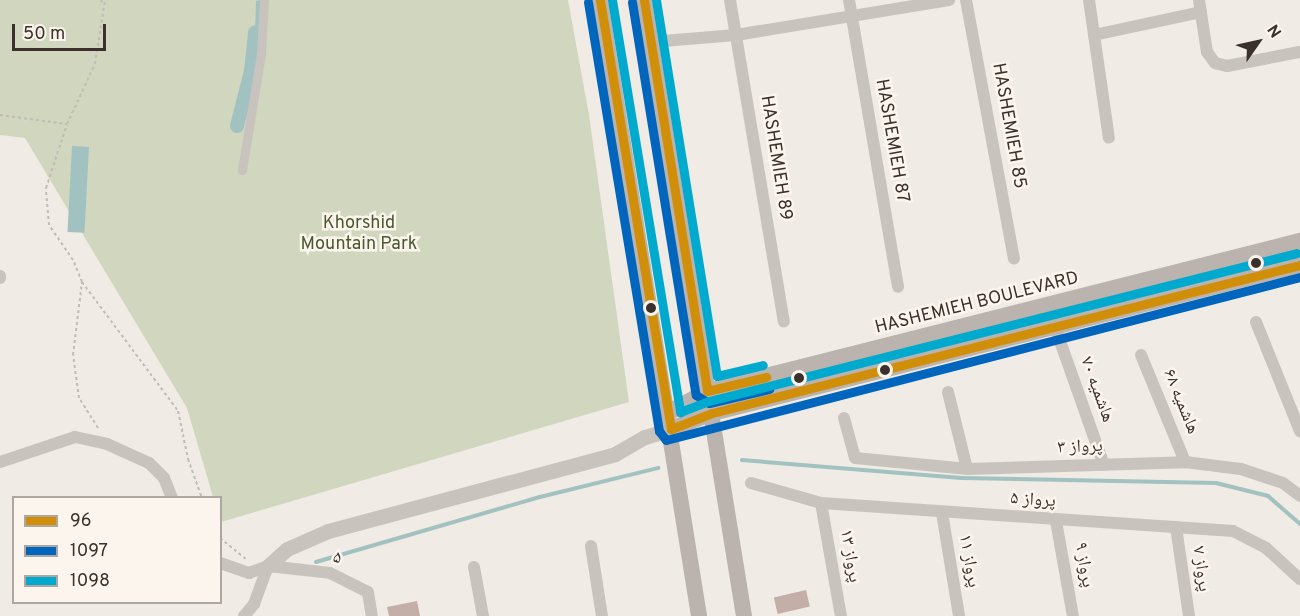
<!DOCTYPE html>
<html>
<head>
<meta charset="utf-8">
<style>
	body { margin:0 }
	#map { position:relative; width:1300px; height:616px; overflow:hidden; background:#f0ebe5; font-family:Overpass,"Noto Naskh Arabic",sans-serif }
	div>[style] { position:absolute }
	.green>* { inset:0; background:#d1d6bf }
	.water>* { inset:0; background:#a1c2c1; transform-origin:0 0 }
	.stream>* { height:4px; margin:-2px; padding:0 2px; transform-origin:2px; border-radius:2px; background:#a1c2c1 }
	.canal>* { height:14px; margin:-7px; padding:0 7px; transform-origin:7px; border-radius:7px; background:#a1c2c1 }
	.building>* { inset:0; background:#c3afa7; transform-origin:0 0 }
	.path>* { height:2px; margin-top:-1px; transform-origin:0; background:repeating-linear-gradient(90deg,#c2bbb6 0 3px,transparent 0 6px) }
	.pedestrian>* { height:9px; margin:-4.5px; padding:0 4.5px; transform-origin:4.5px; border-radius:4.5px; background:#c9c3be }
	.minor>* { height:12px; margin:-6px; padding:0 6px; transform-origin:6px; border-radius:6px; background:#c9c3be }
	.tertiary>* { height:15px; margin:-7.5px; padding:0 7.5px; transform-origin:7.5px; border-radius:7.5px; background:#c9c3be }
	.secondary>* { height:16px; margin:-8px; padding:0 8px; transform-origin:8px; border-radius:8px; background:#bab3ae }
	.bus-1>* { height:9px; margin:-4.5px; padding:0 4.5px; transform-origin:4.5px; border-radius:4.5px; background:#d18e09 }
	.bus-2>* { height:9px; margin:-4.5px; padding:0 4.5px; transform-origin:4.5px; border-radius:4.5px; background:#0065bd }
	.bus-3>* { height:9px; margin:-4.5px; padding:0 4.5px; transform-origin:4.5px; border-radius:4.5px; background:#00a9ce }
	.dots>* { width:16px; height:16px; translate:-50% -50%; box-sizing:border-box; border:3px solid #fbf5ee; border-radius:50% }
	span { translate:-50% -50%; white-space:nowrap; text-align:center; line-height:1.15; -webkit-text-stroke:5px #fbf5ee; paint-order:stroke }
	.street-label { font-size:18px; color:#3b302b }
	.park-label { font-size:18px; color:#4a5a2e }
	.legend { position:absolute; left:12px; top:496px; width:210px; height:108px; box-sizing:border-box; background:#fbf5ee; border:2px solid #aea6a0; margin:0; padding:8px 10px; list-style:none; font-size:18px; color:#3b302b }
	.legend li { display:flex; align-items:center; gap:12px; height:30px }
	.legend b { width:30px; border:2px solid #aea6a0 }
	.north { position:absolute; left:1228px; top:12px; width:60px; height:60px; -webkit-text-stroke:4px #fbf5ee; paint-order:stroke; rotate:56deg; font-size:16px; font-weight:700; line-height:24px; text-align:center; color:#3b302b }
	.north::after { content:''; display:block; margin:auto; width:21px; height:27px; background:#3b302b; clip-path:polygon(50% 0,100% 100%,50% 72%,0 100%) }
	.scale { position:absolute; left:12px; top:24px; width:94px; height:27px; box-sizing:border-box; border:3px solid #3b302b; border-top:0; padding-left:8px; font-size:18px; line-height:21px; white-space:nowrap; color:#3b302b; -webkit-text-stroke:4px #fbf5ee; paint-order:stroke }
</style>
</head>
<body>
<div id="map">
	<div class="green">
		<div style="clip-path:polygon(0 0,568px 0,589px 115px,629px 402px,221px 522px,220px 498px,213px 497px,187px 408px,25px 138px,0 135px)"></div>
	</div>
	<div class="water">
		<div style="clip-path:polygon(261px 0,259px 25px,255px 32px,256px 1px)"></div>
		<div style="left:72px;top:146px;width:17px;height:86px;rotate:3deg"></div>
	</div>
	<div class="stream">
		<div style="left:742px;top:460px;width:220px;rotate:4.7deg"></div>
		<div style="left:961px;top:478px;width:255px;rotate:1.1deg"></div>
		<div style="left:1216px;top:483px;width:54px;rotate:14deg"></div>
		<div style="left:1268px;top:496px;width:43px;rotate:41.2deg"></div>
		<div style="left:316px;top:562px;width:233px;rotate:-16.2deg"></div>
		<div style="left:540px;top:497px;width:122px;rotate:-13.8deg"></div>
	</div>
	<div class="canal">
		<div style="left:237px;top:126px;width:57px;rotate:-75.7deg"></div>
		<div style="left:251px;top:71px;width:39px;rotate:-84deg"></div>
	</div>
	<div class="building">
		<div style="left:806px;top:590px;width:17px;height:33px;rotate:77deg"></div>
		<div style="clip-path:polygon(417px 601px,420px 616px,389px 616px,387px 607px)"></div>
	</div>
	<div class="path">
		<div style="left:100px;top:0;width:6px;rotate:39deg"></div>
		<div style="left:0;top:115px;width:67px;rotate:7.8deg"></div>
		<div style="left:82px;top:282px;width:161px;rotate:53.3deg"></div>
		<div style="left:178px;top:411px;width:49px;rotate:78.2deg"></div>
		<div style="left:188px;top:459px;width:41px;rotate:70.3deg"></div>
		<div style="left:98px;top:428px;width:36px;rotate:-122deg"></div>
		<div style="left:79px;top:398px;width:43px;rotate:-97.9deg"></div>
		<div style="left:73px;top:355px;width:74px;rotate:-83deg"></div>
		<div style="left:82px;top:282px;width:24px;rotate:-112deg"></div>
		<div style="left:73px;top:260px;width:42px;rotate:-124.4deg"></div>
		<div style="left:49px;top:225px;width:37px;rotate:-95deg"></div>
		<div style="left:46px;top:188px;width:67px;rotate:-71.8deg"></div>
		<div style="left:67px;top:124px;width:66px;rotate:-65deg"></div>
		<div style="left:95px;top:64px;width:65px;rotate:-81.1deg"></div>
		<div style="left:220px;top:538px;width:33px;rotate:39deg"></div>
	</div>
	<div class="pedestrian">
		<div style="left:242px;top:170px;width:118px;rotate:-80.7deg"></div>
		<div style="left:261px;top:54px;width:54px;rotate:-86.8deg"></div>
	</div>
	<div class="minor">
		<div style="left:730px;top:0;width:326px;rotate:80.5deg"></div>
		<div style="left:849px;top:0;width:291px;rotate:80.3deg"></div>
		<div style="left:966px;top:0;width:263px;rotate:79.5deg"></div>
		<div style="left:1089px;top:0;width:139px;rotate:81.8deg"></div>
		<div style="left:1199px;top:0;width:53px;rotate:81.3deg"></div>
		<div style="left:1207px;top:52px;width:14px;rotate:54deg"></div>
		<div style="left:1215px;top:63px;width:12px;rotate:14deg"></div>
		<div style="left:1227px;top:66px;width:74px;rotate:-10.9deg"></div>
		<div style="left:1094px;top:35px;width:109px;rotate:-12.1deg"></div>
		<div style="left:651px;top:42px;width:85px;rotate:-4.7deg"></div>
		<div style="left:736px;top:35px;width:216px;rotate:-9.3deg"></div>
		<div style="left:0;top:278px;width:2px;rotate:-90deg"></div>
		<div style="left:1256px;top:322px;width:118px;rotate:68deg"></div>
		<div style="left:1055px;top:327px;width:146px;rotate:70.5deg"></div>
		<div style="left:1141px;top:355px;width:116px;rotate:67.6deg"></div>
		<div style="left:948px;top:392px;width:79px;rotate:76.1deg"></div>
		<div style="left:844px;top:418px;width:41px;rotate:74.6deg"></div>
		<div style="left:855px;top:458px;width:113px;rotate:5.6deg"></div>
		<div style="left:967px;top:469px;width:218px;rotate:-1.8deg"></div>
		<div style="left:1185px;top:462px;width:56px;rotate:7.1deg"></div>
		<div style="left:1241px;top:469px;width:44px;rotate:18.4deg"></div>
		<div style="left:1283px;top:483px;width:21px;rotate:37deg"></div>
		<div style="left:0;top:462px;width:79px;rotate:-18.4deg"></div>
		<div style="left:75px;top:437px;width:33px;rotate:12deg"></div>
		<div style="left:107px;top:444px;width:46px;rotate:24.3deg"></div>
		<div style="left:149px;top:463px;width:21px;rotate:45deg"></div>
		<div style="left:164px;top:478px;width:22px;rotate:68deg"></div>
		<div style="left:751px;top:483px;width:73px;rotate:15.9deg"></div>
		<div style="left:821px;top:503px;width:413px;rotate:3.9deg"></div>
		<div style="left:1233px;top:531px;width:37px;rotate:27deg"></div>
		<div style="left:1266px;top:548px;width:46px;rotate:42.4deg"></div>
		<div style="left:821px;top:503px;width:115px;rotate:80deg"></div>
		<div style="left:942px;top:513px;width:104px;rotate:80.6deg"></div>
		<div style="left:1056px;top:521px;width:97px;rotate:79.9deg"></div>
		<div style="left:1176px;top:527px;width:90px;rotate:81.7deg"></div>
		<div style="left:591px;top:546px;width:71px;rotate:81.1deg"></div>
		<div style="left:220px;top:563px;width:31px;rotate:19deg"></div>
		<div style="left:249px;top:573px;width:20px;rotate:-20deg"></div>
		<div style="left:268px;top:566px;width:62px;rotate:6.4deg"></div>
		<div style="left:330px;top:573px;width:42px;rotate:26.6deg"></div>
		<div style="left:368px;top:592px;width:24px;rotate:81deg"></div>
		<div style="left:474px;top:567px;width:50px;rotate:79.6deg"></div>
		<div style="left:244px;top:616px;width:16px;rotate:-50deg"></div>
		<div style="left:254px;top:604px;width:40px;rotate:-69.8deg"></div>
	</div>
	<div class="tertiary">
		<div style="left:268px;top:566px;width:25px;rotate:-42deg"></div>
		<div style="left:287px;top:549px;width:45px;rotate:-23.7deg"></div>
		<div style="left:328px;top:531px;width:297px;rotate:-15deg"></div>
		<div style="left:615px;top:454px;width:34px;rotate:-30deg"></div>
		<div style="left:645px;top:437px;width:27px;rotate:-17deg"></div>
	</div>
	<div class="secondary">
		<div style="left:600px;top:0;width:624px;rotate:80.87deg"></div>
		<div style="left:644px;top:0;width:624px;rotate:80.78deg"></div>
		<div style="left:668px;top:413px;width:45px;rotate:-29.4deg"></div>
		<div style="left:707px;top:391px;width:612px;rotate:-14.2deg"></div>
		<div style="left:671px;top:429px;width:44px;rotate:-21.3deg"></div>
		<div style="left:712px;top:413px;width:606px;rotate:-14.13deg"></div>
	</div>
	<div class="bus-1">
		<div style="left:600px;top:0;width:435px;rotate:80.6deg"></div>
		<div style="left:671px;top:429px;width:44px;rotate:-21.3deg"></div>
		<div style="left:712px;top:413px;width:606px;rotate:-14.13deg"></div>
		<div style="left:644px;top:0;width:396px;rotate:80.8deg"></div>
		<div style="left:707px;top:391px;width:61px;rotate:-13.3deg"></div>
	</div>
	<div class="bus-2">
		<div style="left:588px;top:2px;width:435px;rotate:80.6deg"></div>
		<div style="left:659px;top:431px;width:11px;rotate:52deg"></div>
		<div style="left:666px;top:440px;width:655px;rotate:-14.42deg"></div>
		<div style="left:632px;top:2px;width:398px;rotate:80.8deg"></div>
		<div style="left:696px;top:395px;width:15px;rotate:32deg"></div>
		<div style="left:709px;top:403px;width:62px;rotate:-13.1deg"></div>
	</div>
	<div class="bus-3">
		<div style="left:612px;top:0;width:418px;rotate:80.6deg"></div>
		<div style="left:680px;top:412px;width:31px;rotate:-21deg"></div>
		<div style="left:709px;top:401px;width:606px;rotate:-14.13deg"></div>
		<div style="left:656px;top:0;width:381px;rotate:80.8deg"></div>
		<div style="left:717px;top:376px;width:47px;rotate:-13.4deg"></div>
	</div>
	<div class="dots">
		<div style="left:1256px;top:263px;background:#3b302b"></div>
		<div style="left:651px;top:308px;background:#3b302b"></div>
		<div style="left:885px;top:370px;background:#3b302b"></div>
		<div style="left:799px;top:378px;background:#3b302b"></div>
	</div>
	<div class="street-label">
		<span style="left:1008px;top:126px;rotate:80deg">HASHEMIEH 85</span>
		<span style="left:891px;top:141px;rotate:80deg">HASHEMIEH 87</span>
		<span style="left:775px;top:158px;rotate:81deg">HASHEMIEH 89</span>
		<span style="left:977px;top:304px;rotate:-14deg">HASHEMIEH BOULEVARD</span>
		<span style="left:1096px;top:390px;rotate:70deg">هاشمیه ۷۰</span>
		<span style="left:1180px;top:402px;rotate:68deg">هاشمیه ۶۸</span>
		<span style="left:1080px;top:448px;rotate:-2deg">پرواز ۳</span>
		<span style="left:1033px;top:501px;rotate:4deg">پرواز ۵</span>
		<span style="left:849px;top:556px;rotate:80deg">پرواز ۱۳</span>
		<span style="left:337px;top:559px;rotate:18deg">۵</span>
		<span style="left:968px;top:561px;rotate:80deg">پرواز ۱۱</span>
		<span style="left:1083px;top:565px;rotate:80deg">پرواز ۹</span>
		<span style="left:1200px;top:569px;rotate:82deg">پرواز ۷</span>
	</div>
	<div class="park-label">
		<span style="left:359px;top:235px">Khorshid<br>Mountain Park</span>
	</div>
	<ul class="legend">
	<li><b style="height:8px;background:#d18e09"></b>96</li>
	<li><b style="height:8px;background:#0065bd"></b>1097</li>
	<li><b style="height:8px;background:#00a9ce"></b>1098</li>
	</ul>
	<div class="north">N</div>
	<div class="scale">50 m</div>
</div>
</body>
</html>
